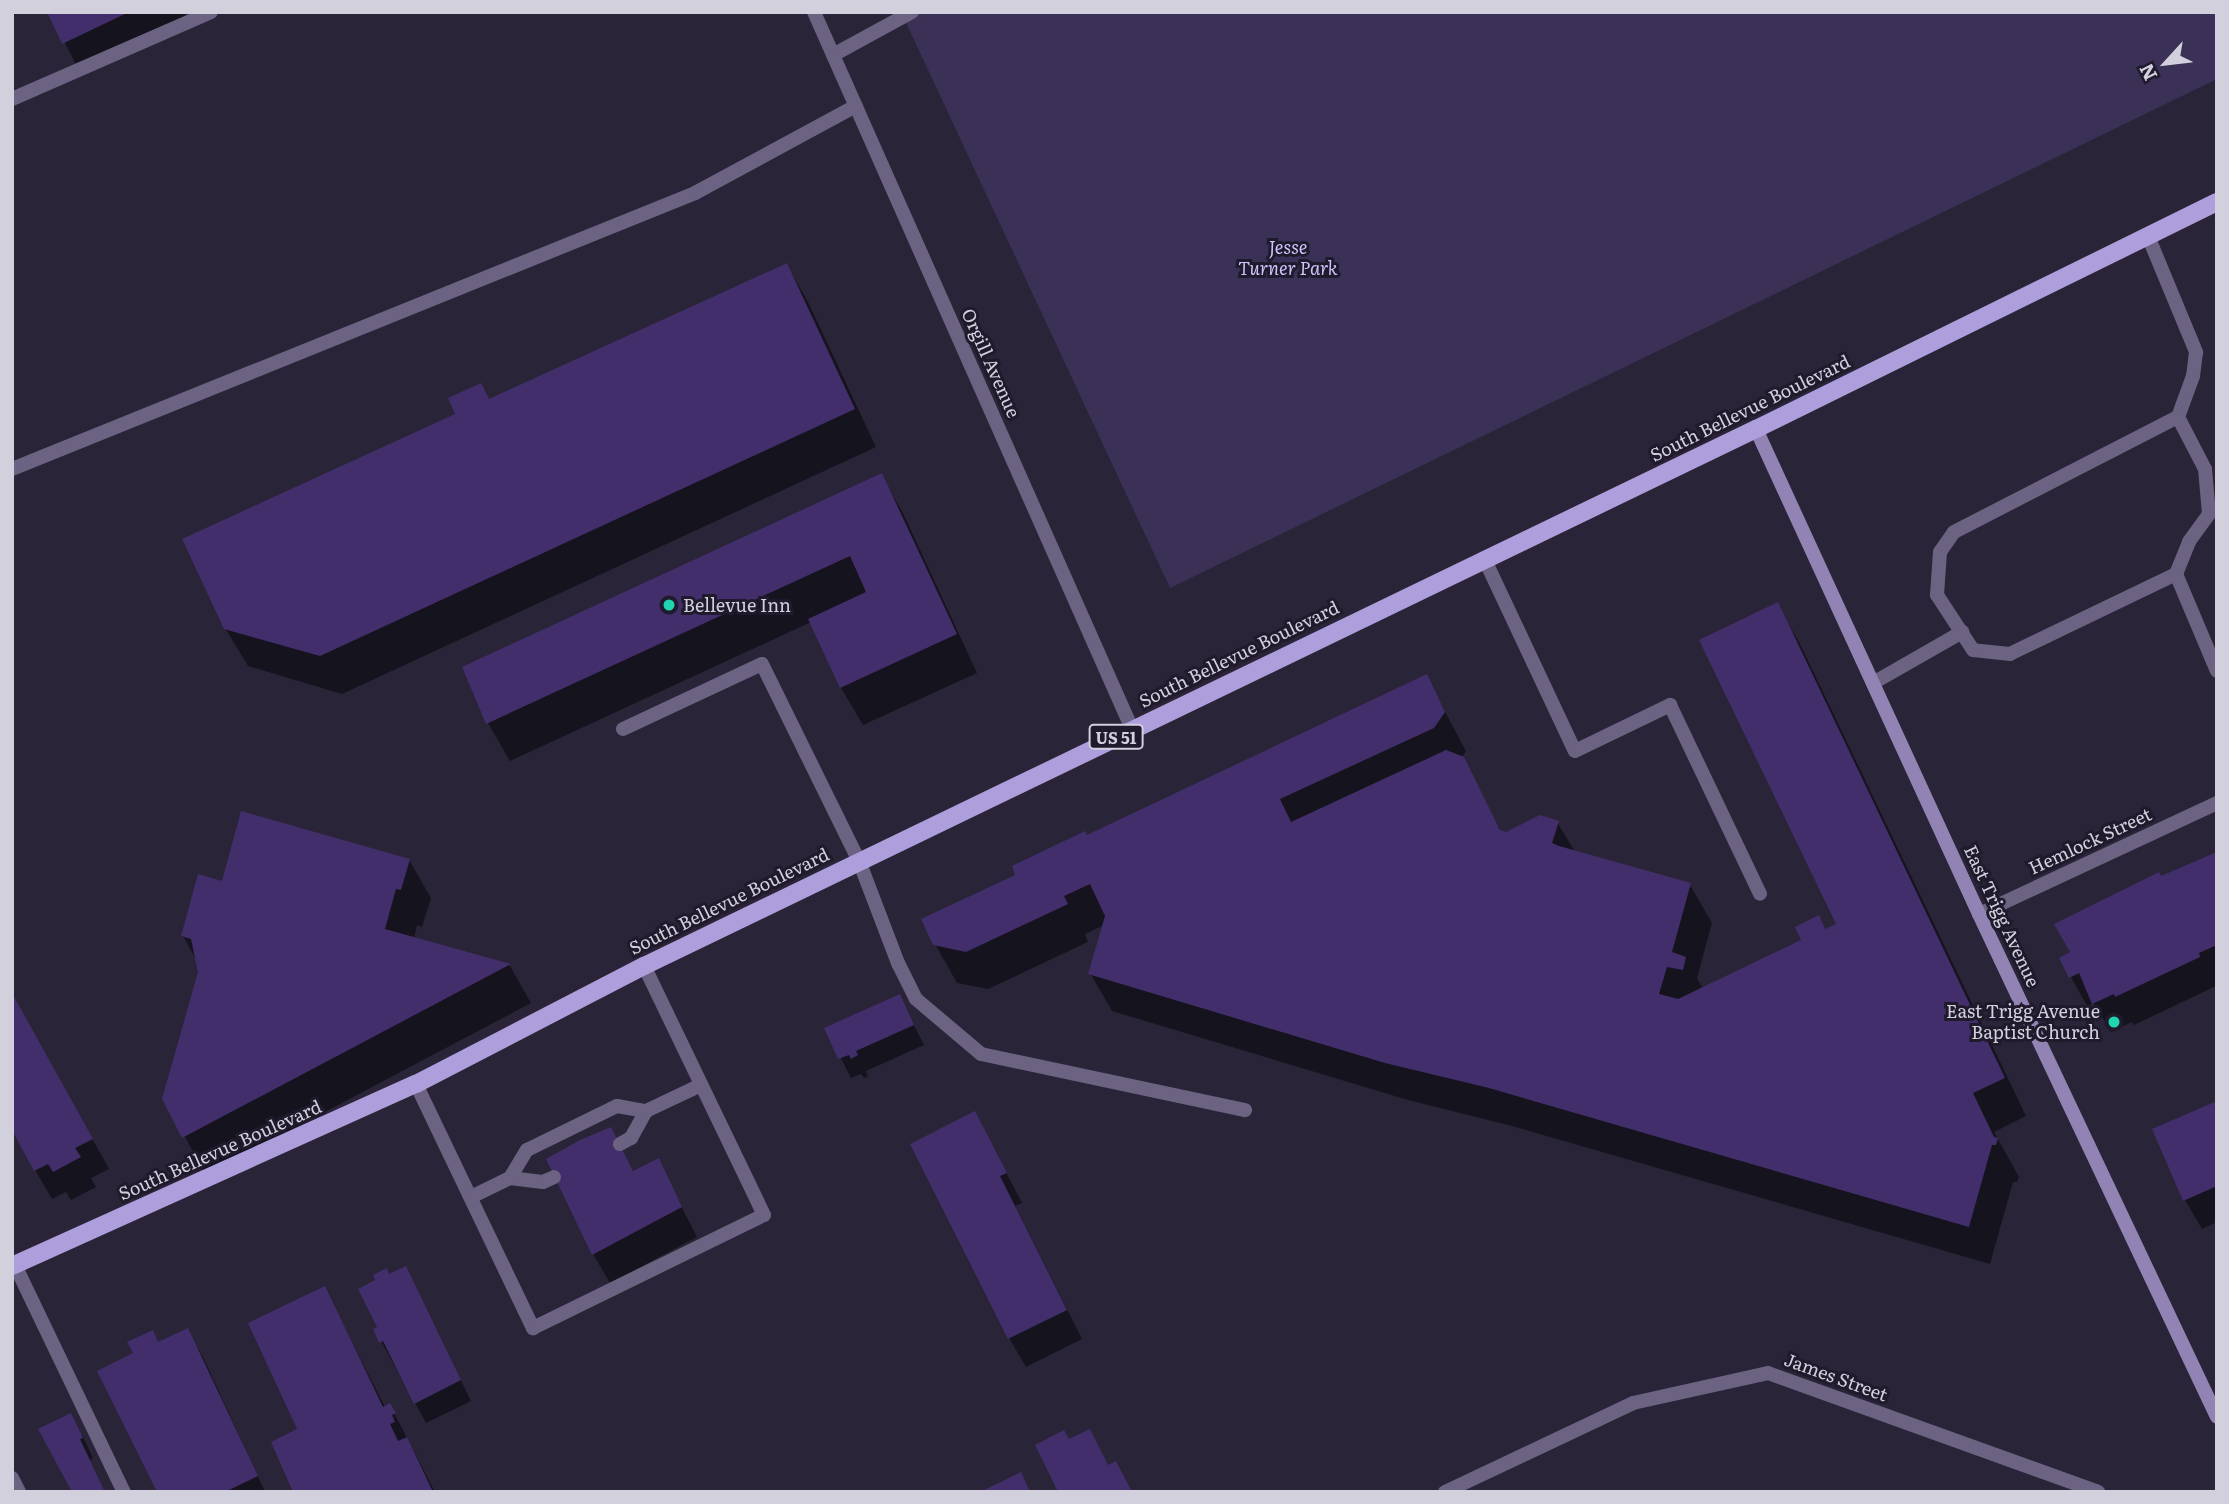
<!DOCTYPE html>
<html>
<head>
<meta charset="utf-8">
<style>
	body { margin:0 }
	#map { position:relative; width:2229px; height:1504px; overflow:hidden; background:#292437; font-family:Literata,serif }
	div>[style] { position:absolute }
	.green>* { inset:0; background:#3b3055 }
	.shadow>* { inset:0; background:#0007 }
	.building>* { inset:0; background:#432e6c }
	.lane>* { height:14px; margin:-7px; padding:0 7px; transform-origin:7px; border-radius:7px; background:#6b6381 }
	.street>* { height:14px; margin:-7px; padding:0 7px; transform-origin:7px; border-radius:7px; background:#6b6381 }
	.secondary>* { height:14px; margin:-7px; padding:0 7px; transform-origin:7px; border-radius:7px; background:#9184b4 }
	.primary>* { height:18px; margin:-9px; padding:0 9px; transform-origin:9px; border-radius:9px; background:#ae9edb }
	.dots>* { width:19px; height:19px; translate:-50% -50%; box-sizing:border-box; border:4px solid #201a2d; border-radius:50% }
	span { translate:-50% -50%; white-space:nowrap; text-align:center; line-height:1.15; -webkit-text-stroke:6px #201a2d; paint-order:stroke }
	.shield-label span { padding:2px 5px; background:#201a2d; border:2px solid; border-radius:5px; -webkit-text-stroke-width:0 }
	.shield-label { font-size:16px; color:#d3d0dd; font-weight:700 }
	.park-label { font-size:18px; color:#d1c2fb; font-style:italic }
	.street-label { font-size:18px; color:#d3d0dd }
	.poi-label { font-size:18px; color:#d3d0dd }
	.left { translate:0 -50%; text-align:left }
	.right { translate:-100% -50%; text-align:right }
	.frame { position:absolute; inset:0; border:14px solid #d3d0dd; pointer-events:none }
	.north { position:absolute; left:2131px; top:28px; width:70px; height:70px; -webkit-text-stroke:5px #201a2d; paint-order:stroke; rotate:243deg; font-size:19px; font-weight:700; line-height:28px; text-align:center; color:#d3d0dd }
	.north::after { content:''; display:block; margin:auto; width:24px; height:32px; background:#d3d0dd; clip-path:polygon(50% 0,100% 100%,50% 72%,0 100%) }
</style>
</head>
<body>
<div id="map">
	<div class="green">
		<div style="clip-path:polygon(901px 12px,2217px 12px,2217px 79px,1170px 588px)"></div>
	</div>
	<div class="shadow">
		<div style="clip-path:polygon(49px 12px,184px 12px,188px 22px,80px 72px)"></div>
		<div style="clip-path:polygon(787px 265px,808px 302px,876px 447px,342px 694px,248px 666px,225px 628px,490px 401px)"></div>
		<div style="clip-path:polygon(881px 475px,903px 513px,977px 673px,863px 725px,841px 688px,811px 622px,510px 761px,488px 723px)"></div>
		<div style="clip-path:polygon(1777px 605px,1799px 642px,2026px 1116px,1994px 1132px,2019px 1177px,2017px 1182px,2013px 1182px,1990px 1264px,1512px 1126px,1408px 1100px,1112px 1011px,1090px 973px,1104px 925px,1085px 934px,1088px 942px,988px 989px,957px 983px,935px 944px,1018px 876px,1087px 837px,1426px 676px,1466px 751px,1461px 758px,1502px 833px,1557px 822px,1575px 852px,1690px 885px,1712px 923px,1697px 978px,1703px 989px,1838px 925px)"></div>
		<div style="clip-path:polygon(2217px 854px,2216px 986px,2134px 1025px,2132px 1022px,2111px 1032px,2094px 1003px,2087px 1006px,2071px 977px,2073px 953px,2161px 878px)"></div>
		<div style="clip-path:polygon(409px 860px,431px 898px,422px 927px,417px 925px,414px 939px,510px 966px,531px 1003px,206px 1175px,164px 1099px,199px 972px,197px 961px,183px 936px,223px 883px)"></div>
		<div style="clip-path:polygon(12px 994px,109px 1169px,91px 1178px,96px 1187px,71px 1200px,66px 1192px,52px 1199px,35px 1170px)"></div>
		<div style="clip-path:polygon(899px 996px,924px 1045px,866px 1071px,868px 1076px,864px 1078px,861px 1074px,851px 1078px,826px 1029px)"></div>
		<div style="clip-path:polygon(2217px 1102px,2217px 1222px,2202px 1229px,2185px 1200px)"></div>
		<div style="clip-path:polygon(975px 1113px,1022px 1203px,1015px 1206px,1082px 1339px,1026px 1367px,1009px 1338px)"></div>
		<div style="clip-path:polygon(611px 1129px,634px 1173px,658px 1161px,697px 1237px,610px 1283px,593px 1254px)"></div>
		<div style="clip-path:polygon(324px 1288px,385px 1407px,390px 1405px,435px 1492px,295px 1492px,299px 1430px)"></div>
		<div style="clip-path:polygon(416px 1288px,471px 1401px,426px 1423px,375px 1330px)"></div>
		<div style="clip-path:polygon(187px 1330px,204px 1359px,265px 1492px,159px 1492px,159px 1344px)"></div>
		<div style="clip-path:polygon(82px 1435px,93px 1458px,90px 1460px,105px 1492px,74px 1492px,64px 1471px)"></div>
	</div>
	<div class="building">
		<div style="clip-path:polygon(47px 12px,129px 12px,62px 44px)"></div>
		<div style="clip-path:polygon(787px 263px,855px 409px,320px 656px,224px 629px,182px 539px,455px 414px,448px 398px,481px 383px,489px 399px)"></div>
		<div style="clip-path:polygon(882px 473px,957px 634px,840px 688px,808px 619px,866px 592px,850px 556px,486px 724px,462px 667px)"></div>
		<div style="clip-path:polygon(1778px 602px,2005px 1078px,1973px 1093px,1994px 1137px,1998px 1138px,1996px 1145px,1992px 1145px,1969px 1227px,1489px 1088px,1385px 1063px,1088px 974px,1105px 916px,1090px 884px,1064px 896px,1068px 904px,966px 952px,933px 945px,921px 919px,1015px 875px,1012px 866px,1085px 831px,1087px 835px,1427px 674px,1445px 712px,1434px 728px,1280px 799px,1291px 822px,1446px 750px,1464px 757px,1500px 830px,1506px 832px,1540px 815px,1559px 821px,1552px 843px,1559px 846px,1691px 883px,1672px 952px,1686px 957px,1683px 970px,1667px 967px,1659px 994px,1678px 999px,1801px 940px,1795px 927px,1819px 915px,1825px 929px,1836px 924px,1699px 640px)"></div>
		<div style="clip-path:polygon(241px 811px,410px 859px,401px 890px,396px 889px,385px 929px,511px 964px,182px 1138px,162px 1099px,198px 972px,191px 939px,181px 936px,198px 874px,222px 881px)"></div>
		<div style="clip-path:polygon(2217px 852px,2217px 945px,2199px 953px,2200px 957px,2115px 997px,2114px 994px,2092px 1004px,2079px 973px,2069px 978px,2059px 958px,2070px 952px,2054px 924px,2159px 872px,2161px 876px)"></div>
		<div style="clip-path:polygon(12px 993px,93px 1139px,75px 1148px,81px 1157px,53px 1172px,48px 1164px,34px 1171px,12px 1130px)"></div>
		<div style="clip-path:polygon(900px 994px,914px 1025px,856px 1051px,858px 1055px,851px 1059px,849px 1055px,838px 1059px,824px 1028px)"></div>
		<div style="clip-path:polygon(2217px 1101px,2217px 1186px,2183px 1201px,2152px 1129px)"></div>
		<div style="clip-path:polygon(975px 1111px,1007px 1173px,1000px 1176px,1067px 1310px,1008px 1339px,910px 1144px)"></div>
		<div style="clip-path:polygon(611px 1127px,633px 1171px,659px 1158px,682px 1207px,592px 1255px,546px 1159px,580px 1140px)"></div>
		<div style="clip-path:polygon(406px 1266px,461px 1380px,414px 1404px,383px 1341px,379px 1343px,373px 1329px,377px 1327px,358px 1289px,375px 1280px,373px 1275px,387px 1268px,389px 1274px)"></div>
		<div style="clip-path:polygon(325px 1286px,383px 1407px,390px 1403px,396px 1413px,392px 1415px,395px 1422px,390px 1424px,398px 1441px,407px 1437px,433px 1492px,293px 1492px,271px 1442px,297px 1429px,248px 1323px)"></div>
		<div style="clip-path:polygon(188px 1328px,258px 1476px,225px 1492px,157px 1492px,97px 1371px,133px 1353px,127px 1342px,153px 1330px,158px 1342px)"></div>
		<div style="clip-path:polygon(71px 1413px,83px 1438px,80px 1439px,105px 1492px,72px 1492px,38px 1429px)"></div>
		<div style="clip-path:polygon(1090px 1429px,1108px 1465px,1116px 1461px,1132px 1492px,1058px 1492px,1035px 1445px,1064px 1430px,1069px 1439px)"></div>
		<div style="clip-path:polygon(1021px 1472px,1030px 1492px,980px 1492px)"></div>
	</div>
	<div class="lane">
		<div style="left:833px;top:55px;width:90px;rotate:-28.6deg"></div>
		<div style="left:12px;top:99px;width:217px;rotate:-23.6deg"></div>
		<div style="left:2148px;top:236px;width:126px;rotate:67.5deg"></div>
		<div style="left:2196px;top:352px;width:24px;rotate:97deg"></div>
		<div style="left:2193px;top:376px;width:44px;rotate:110.1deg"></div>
		<div style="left:12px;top:469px;width:737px;rotate:-22deg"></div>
		<div style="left:695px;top:193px;width:183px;rotate:-28.4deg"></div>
		<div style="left:1484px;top:558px;width:213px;rotate:64.8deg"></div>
		<div style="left:1575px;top:751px;width:106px;rotate:-25.8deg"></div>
		<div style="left:1670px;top:705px;width:209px;rotate:64.5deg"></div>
		<div style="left:2176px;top:574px;width:184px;rotate:154.3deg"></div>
		<div style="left:2010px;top:654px;width:37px;rotate:-174deg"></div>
		<div style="left:1973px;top:650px;width:66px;rotate:-123.2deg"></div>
		<div style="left:1937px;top:595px;width:43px;rotate:-86deg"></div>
		<div style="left:1940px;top:552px;width:24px;rotate:-55deg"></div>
		<div style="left:1954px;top:532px;width:252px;rotate:-27.2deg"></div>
		<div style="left:2178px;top:417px;width:59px;rotate:62.6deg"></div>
		<div style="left:2205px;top:469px;width:45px;rotate:84.9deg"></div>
		<div style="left:2209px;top:514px;width:34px;rotate:126deg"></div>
		<div style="left:2189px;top:542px;width:35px;rotate:112deg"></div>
		<div style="left:2176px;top:574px;width:105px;rotate:67.1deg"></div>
		<div style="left:1873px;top:683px;width:103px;rotate:-29.8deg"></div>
		<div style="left:623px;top:729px;width:153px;rotate:-25.1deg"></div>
		<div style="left:762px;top:664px;width:220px;rotate:63.8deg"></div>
		<div style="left:859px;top:861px;width:109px;rotate:69.1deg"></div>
		<div style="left:898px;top:963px;width:40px;rotate:63.4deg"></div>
		<div style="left:916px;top:999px;width:85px;rotate:40.2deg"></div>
		<div style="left:981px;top:1054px;width:270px;rotate:12deg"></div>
		<div style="left:416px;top:1084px;width:271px;rotate:64.4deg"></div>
		<div style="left:533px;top:1328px;width:257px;rotate:-26.1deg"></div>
		<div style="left:764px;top:1215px;width:276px;rotate:-115.7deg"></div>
		<div style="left:620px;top:1144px;width:13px;rotate:-29deg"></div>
		<div style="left:631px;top:1138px;width:31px;rotate:-61deg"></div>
		<div style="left:510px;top:1178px;width:33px;rotate:7deg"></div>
		<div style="left:543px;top:1182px;width:12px;rotate:-24deg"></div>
		<div style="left:471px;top:1197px;width:43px;rotate:-26deg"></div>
		<div style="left:510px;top:1178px;width:33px;rotate:-59deg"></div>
		<div style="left:527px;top:1150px;width:100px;rotate:-26.1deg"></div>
		<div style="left:617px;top:1106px;width:29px;rotate:10deg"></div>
		<div style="left:646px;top:1111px;width:61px;rotate:-25.3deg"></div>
		<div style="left:15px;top:1265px;width:252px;rotate:64.4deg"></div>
		<div style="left:12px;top:1478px;width:16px;rotate:63deg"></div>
	</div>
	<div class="street">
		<div style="left:814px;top:12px;width:784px;rotate:66.08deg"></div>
		<div style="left:1979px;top:914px;width:263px;rotate:-25deg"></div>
		<div style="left:1445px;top:1492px;width:208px;rotate:-25.3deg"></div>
		<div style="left:1633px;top:1403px;width:138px;rotate:-12.5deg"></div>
		<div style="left:1768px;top:1373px;width:351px;rotate:19.8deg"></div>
	</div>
	<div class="secondary">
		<div style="left:1756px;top:429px;width:534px;rotate:65.31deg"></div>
		<div style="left:1979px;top:914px;width:556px;rotate:64.68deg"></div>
	</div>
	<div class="primary">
		<div style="left:12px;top:1266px;width:443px;rotate:-24.3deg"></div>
		<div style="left:416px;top:1084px;width:257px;rotate:-27.4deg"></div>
		<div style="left:644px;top:966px;width:1235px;rotate:-25.78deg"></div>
		<div style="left:1756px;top:429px;width:514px;rotate:-26.22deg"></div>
	</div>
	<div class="dots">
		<div style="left:669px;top:605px;background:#20d5b0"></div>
		<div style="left:2114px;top:1022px;background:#20d5b0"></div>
	</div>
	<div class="shield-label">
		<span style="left:1116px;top:737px">US 51</span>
	</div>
	<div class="park-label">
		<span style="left:1288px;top:258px">Jesse<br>Turner Park</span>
	</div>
	<div class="street-label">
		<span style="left:991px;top:363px;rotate:66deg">Orgill Avenue</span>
		<span style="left:1750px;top:408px;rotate:-26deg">South Bellevue Boulevard</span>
		<span style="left:1239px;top:654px;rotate:-26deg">South Bellevue Boulevard</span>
		<span style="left:2090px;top:841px;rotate:-25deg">Hemlock Street</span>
		<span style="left:729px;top:901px;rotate:-26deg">South Bellevue Boulevard</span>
		<span style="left:2002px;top:916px;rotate:65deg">East Trigg Avenue</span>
		<span style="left:220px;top:1150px;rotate:-24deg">South Bellevue Boulevard</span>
		<span style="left:1836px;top:1377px;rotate:20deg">James Street</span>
	</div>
	<div class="poi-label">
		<span class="left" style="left:683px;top:605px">Bellevue Inn</span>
		<span class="right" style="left:2100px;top:1022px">East Trigg Avenue<br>Baptist Church</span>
	</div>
	<div class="frame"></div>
	<div class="north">N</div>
</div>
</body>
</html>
